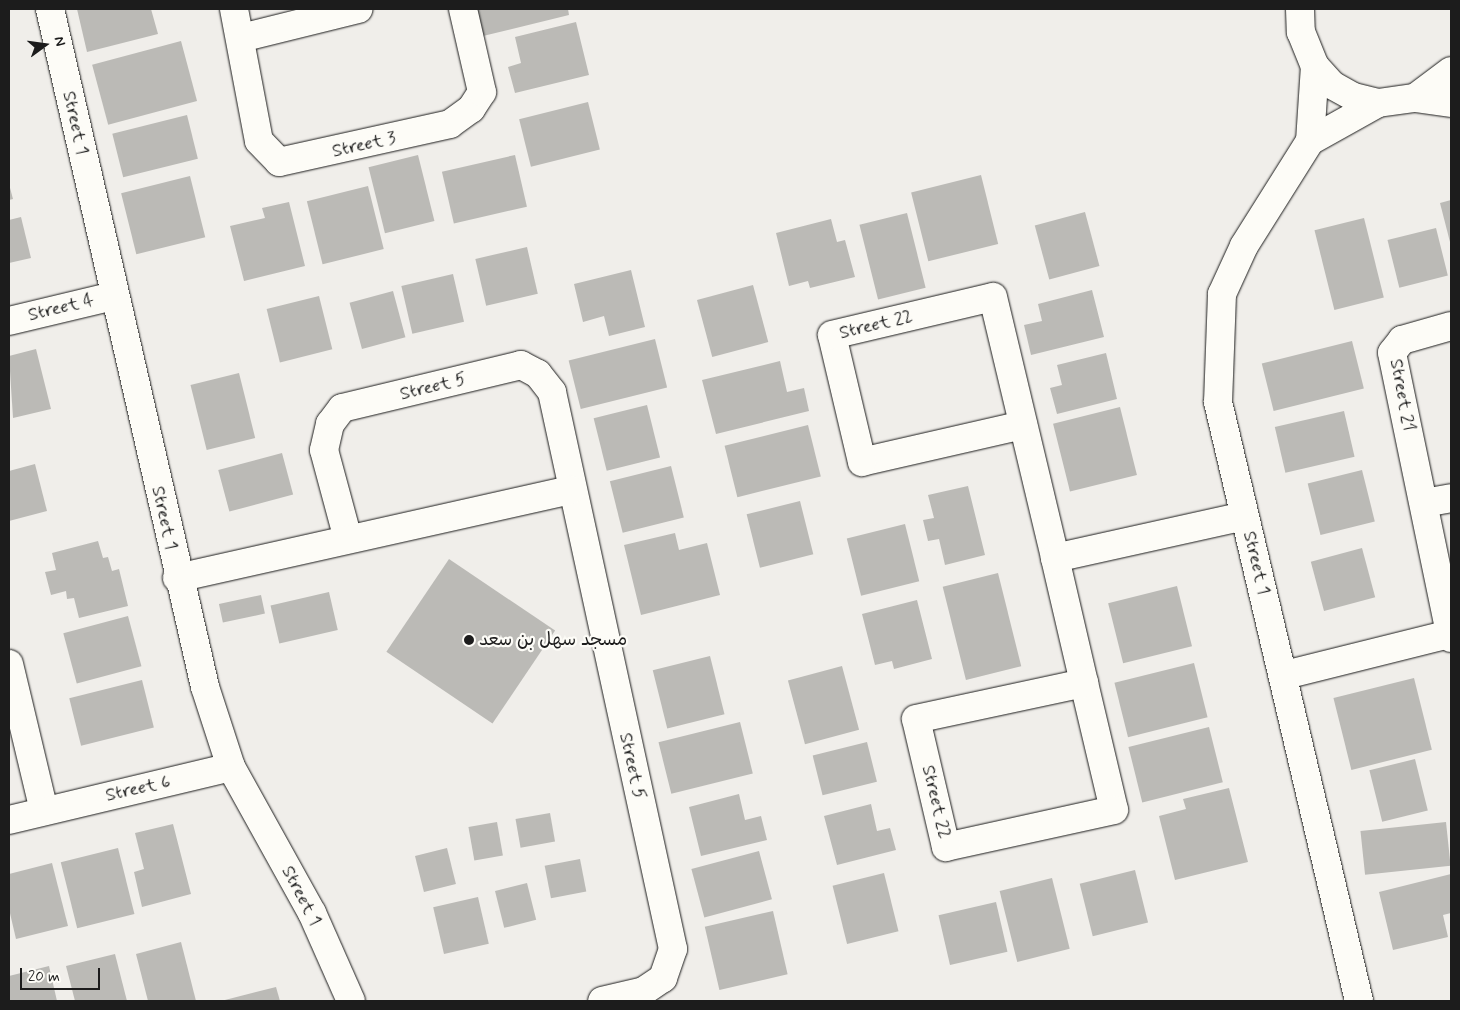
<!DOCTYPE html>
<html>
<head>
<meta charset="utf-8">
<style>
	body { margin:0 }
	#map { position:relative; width:1460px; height:1010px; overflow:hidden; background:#f0eeea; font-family:Mynerve,"Playpen Sans Arabic",sans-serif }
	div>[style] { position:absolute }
	.building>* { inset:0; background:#bbbab6; transform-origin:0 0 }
	.roads { filter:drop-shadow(0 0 1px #1c1c1c) drop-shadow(0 0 1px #1c1c1c) }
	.minor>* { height:28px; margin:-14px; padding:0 14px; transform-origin:14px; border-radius:14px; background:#fdfcf7 }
	.tertiary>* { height:28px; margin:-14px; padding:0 14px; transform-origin:14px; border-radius:14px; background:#fdfcf7 }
	.secondary>* { height:28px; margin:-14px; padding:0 14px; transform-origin:14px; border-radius:14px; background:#fdfcf7 }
	.dots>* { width:14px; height:14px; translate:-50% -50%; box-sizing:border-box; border:2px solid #fdfcf7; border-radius:50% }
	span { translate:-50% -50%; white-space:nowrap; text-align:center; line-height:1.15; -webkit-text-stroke:4.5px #fdfcf7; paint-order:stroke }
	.street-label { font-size:18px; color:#1c1c1c }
	.poi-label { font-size:18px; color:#1c1c1c }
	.left { translate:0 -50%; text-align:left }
	.frame { position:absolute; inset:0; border:10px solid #1c1c1c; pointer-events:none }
	.north { position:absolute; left:20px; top:20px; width:50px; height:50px; -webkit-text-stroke:4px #fdfcf7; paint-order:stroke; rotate:76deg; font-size:14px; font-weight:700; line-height:20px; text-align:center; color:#1c1c1c }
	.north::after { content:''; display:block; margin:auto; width:18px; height:22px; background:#1c1c1c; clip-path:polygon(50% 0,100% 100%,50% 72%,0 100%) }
	.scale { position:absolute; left:20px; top:968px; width:80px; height:22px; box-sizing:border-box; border:2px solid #1c1c1c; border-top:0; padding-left:6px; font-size:15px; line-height:18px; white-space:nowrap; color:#1c1c1c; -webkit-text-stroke:4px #fdfcf7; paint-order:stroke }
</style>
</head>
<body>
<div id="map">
	<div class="building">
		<div style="clip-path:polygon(77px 9px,151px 9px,158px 34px,87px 52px)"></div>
		<div style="clip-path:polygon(476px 9px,568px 9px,569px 15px,483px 36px)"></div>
		<div style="clip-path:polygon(576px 22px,589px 75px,515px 93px,508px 67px,521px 63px,515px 37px)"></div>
		<div style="left:181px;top:41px;width:62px;height:92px;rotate:75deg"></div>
		<div style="left:588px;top:102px;width:49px;height:71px;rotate:76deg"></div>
		<div style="left:187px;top:115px;width:45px;height:77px;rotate:76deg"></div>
		<div style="left:418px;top:155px;width:68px;height:51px;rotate:76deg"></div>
		<div style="left:515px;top:155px;width:53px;height:75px;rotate:77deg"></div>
		<div style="left:981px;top:175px;width:71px;height:72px;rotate:76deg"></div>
		<div style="left:190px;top:176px;width:63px;height:71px;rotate:76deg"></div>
		<div style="clip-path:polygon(9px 184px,13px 199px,9px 200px)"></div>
		<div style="left:368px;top:186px;width:65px;height:63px;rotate:76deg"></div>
		<div style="clip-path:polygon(1451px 200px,1451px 246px,1440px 203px)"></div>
		<div style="clip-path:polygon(289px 202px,305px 266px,244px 281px,230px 226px,265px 218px,262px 208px)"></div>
		<div style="left:1085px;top:212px;width:56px;height:52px;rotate:75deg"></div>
		<div style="left:907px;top:213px;width:77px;height:49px;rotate:76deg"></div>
		<div style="clip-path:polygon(21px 217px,31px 258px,9px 263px,9px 220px)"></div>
		<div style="left:1364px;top:218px;width:82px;height:51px;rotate:76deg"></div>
		<div style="clip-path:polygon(831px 219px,837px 242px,845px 240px,855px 277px,810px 288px,808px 281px,789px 286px,776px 233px)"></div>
		<div style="left:1436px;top:228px;width:49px;height:50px;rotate:76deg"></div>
		<div style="left:527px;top:247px;width:48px;height:53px;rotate:77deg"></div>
		<div style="clip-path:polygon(631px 270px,645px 327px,609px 336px,604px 316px,583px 322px,574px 284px)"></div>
		<div style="left:453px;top:274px;width:49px;height:53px;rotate:77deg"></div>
		<div style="left:753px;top:285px;width:59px;height:58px;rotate:75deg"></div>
		<div style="clip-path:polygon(1092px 290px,1104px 337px,1031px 355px,1024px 325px,1042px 321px,1038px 304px)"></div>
		<div style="left:393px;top:291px;width:48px;height:45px;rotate:75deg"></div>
		<div style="left:319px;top:296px;width:55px;height:54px;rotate:76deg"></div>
		<div style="left:655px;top:339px;width:50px;height:89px;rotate:76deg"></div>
		<div style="left:1352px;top:341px;width:49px;height:93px;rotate:76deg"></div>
		<div style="clip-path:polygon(36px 349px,51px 409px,13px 418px,9px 356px)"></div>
		<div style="clip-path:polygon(1106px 353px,1117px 399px,1057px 414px,1050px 388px,1062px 385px,1057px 365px)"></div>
		<div style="clip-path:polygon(780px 361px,787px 392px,804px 388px,809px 411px,716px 434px,702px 380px)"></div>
		<div style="left:239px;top:373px;width:67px;height:50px;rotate:76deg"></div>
		<div style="left:647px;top:405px;width:54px;height:55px;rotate:76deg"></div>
		<div style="left:1120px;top:407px;width:70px;height:69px;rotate:76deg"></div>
		<div style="left:1344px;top:411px;width:47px;height:71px;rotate:77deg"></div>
		<div style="left:808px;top:425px;width:53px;height:86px;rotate:76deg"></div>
		<div style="left:282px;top:453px;width:43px;height:66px;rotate:75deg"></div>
		<div style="clip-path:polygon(35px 464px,47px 511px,9px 521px,9px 471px)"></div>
		<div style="left:671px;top:466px;width:53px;height:63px;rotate:76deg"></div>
		<div style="left:1362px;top:470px;width:53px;height:56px;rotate:76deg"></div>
		<div style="clip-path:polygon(968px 486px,985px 555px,945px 565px,939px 539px,928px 541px,923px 520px,934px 518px,928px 495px)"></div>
		<div style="left:800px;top:501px;width:55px;height:55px;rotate:76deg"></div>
		<div style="left:905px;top:524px;width:59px;height:60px;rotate:76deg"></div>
		<div style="clip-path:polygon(675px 533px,679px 550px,707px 543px,720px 595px,641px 615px,624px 545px)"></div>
		<div style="clip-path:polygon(98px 541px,103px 558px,108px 557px,112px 571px,119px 569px,128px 606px,79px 618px,74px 598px,67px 599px,66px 591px,51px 595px,45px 572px,56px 570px,52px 553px)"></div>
		<div style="left:1362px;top:548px;width:51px;height:53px;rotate:75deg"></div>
		<div style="left:449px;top:559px;width:128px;height:112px;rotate:34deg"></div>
		<div style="left:998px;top:573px;width:96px;height:57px;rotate:76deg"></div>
		<div style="left:1177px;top:586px;width:62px;height:71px;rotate:76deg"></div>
		<div style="left:329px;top:592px;width:39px;height:60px;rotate:77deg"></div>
		<div style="left:261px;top:595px;width:19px;height:43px;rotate:78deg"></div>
		<div style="clip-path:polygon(917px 600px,932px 659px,894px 669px,892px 661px,875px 665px,862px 614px)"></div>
		<div style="left:128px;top:616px;width:52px;height:67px;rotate:75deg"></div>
		<div style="left:710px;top:656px;width:60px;height:59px;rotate:76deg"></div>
		<div style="left:1194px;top:663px;width:56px;height:82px;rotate:76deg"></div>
		<div style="left:842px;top:666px;width:66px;height:56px;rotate:75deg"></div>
		<div style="left:1414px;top:678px;width:74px;height:83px;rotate:76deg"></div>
		<div style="left:142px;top:680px;width:49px;height:75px;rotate:76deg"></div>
		<div style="left:740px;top:722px;width:53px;height:84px;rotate:76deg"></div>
		<div style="left:1209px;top:727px;width:57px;height:83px;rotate:76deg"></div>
		<div style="left:867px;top:742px;width:41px;height:56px;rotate:76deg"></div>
		<div style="left:1415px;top:759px;width:53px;height:47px;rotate:76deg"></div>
		<div style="clip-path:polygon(1229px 788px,1248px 862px,1175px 880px,1159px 816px,1186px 809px,1183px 799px)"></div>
		<div style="clip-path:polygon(739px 794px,745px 820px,761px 816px,767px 840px,701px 856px,689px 807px)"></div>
		<div style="clip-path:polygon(871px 804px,877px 831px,890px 828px,896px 850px,837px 865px,824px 816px)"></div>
		<div style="left:550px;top:813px;width:29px;height:35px;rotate:80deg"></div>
		<div style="left:497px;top:822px;width:34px;height:29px;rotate:80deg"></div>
		<div style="left:1446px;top:822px;width:44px;height:86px;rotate:84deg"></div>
		<div style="clip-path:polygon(173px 824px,191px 894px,142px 907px,134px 872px,144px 869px,135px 833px)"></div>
		<div style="left:118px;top:848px;width:68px;height:59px;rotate:76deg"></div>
		<div style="left:447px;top:848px;width:37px;height:33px;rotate:76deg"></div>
		<div style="left:759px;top:851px;width:50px;height:70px;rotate:75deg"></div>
		<div style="left:580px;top:859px;width:33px;height:36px;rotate:79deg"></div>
		<div style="clip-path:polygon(52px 863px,68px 926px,16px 939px,9px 909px,9px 874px)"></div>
		<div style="left:1135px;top:870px;width:54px;height:57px;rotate:76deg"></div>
		<div style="left:884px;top:873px;width:60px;height:53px;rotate:76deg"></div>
		<div style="clip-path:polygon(1451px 874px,1451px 913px,1443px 915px,1448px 937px,1393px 950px,1379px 892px)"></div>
		<div style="left:1052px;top:878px;width:73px;height:54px;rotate:76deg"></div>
		<div style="left:527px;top:883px;width:38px;height:33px;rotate:76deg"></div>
		<div style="left:478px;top:897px;width:48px;height:46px;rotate:77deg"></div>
		<div style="left:996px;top:902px;width:51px;height:59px;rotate:77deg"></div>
		<div style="left:773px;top:911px;width:65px;height:70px;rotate:77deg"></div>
		<div style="clip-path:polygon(181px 942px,196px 1001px,148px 1001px,136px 954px)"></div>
		<div style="clip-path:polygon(115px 954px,127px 1001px,75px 1001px,66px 966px)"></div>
		<div style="clip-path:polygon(49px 966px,57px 1001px,9px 1001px,9px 976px)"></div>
		<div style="clip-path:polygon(276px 987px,280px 1001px,221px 1001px)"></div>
	</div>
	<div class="roads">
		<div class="minor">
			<div style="left:234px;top:9px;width:134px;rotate:79.3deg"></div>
			<div style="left:259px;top:141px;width:29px;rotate:46deg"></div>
			<div style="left:279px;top:162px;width:175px;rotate:-12.5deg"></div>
			<div style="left:450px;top:124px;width:26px;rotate:-36deg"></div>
			<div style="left:471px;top:109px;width:20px;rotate:-57deg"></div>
			<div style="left:482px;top:92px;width:85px;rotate:-102.9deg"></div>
			<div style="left:241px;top:38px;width:121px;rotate:-13.9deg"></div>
			<div style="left:9px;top:321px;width:108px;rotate:-13.4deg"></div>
			<div style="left:1451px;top:326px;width:51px;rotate:164.1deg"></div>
			<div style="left:1402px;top:340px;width:16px;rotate:128deg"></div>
			<div style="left:1392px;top:353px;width:291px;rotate:78.3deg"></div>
			<div style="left:1023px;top:425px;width:165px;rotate:167.1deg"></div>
			<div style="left:862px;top:462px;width:130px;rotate:-103.3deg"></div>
			<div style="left:832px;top:335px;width:165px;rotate:-13.3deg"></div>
			<div style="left:993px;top:297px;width:268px;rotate:76.6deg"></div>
			<div style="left:1055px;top:558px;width:128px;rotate:76.9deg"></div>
			<div style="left:1084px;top:683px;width:130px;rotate:76.7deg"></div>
			<div style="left:1114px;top:810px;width:172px;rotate:167.6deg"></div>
			<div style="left:946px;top:847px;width:131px;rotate:-103.2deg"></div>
			<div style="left:916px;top:719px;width:172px;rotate:-12.1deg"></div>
			<div style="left:1424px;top:503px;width:27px;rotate:-10deg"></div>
			<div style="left:348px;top:539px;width:92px;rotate:-105.1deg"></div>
			<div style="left:324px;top:450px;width:27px;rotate:-77deg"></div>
			<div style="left:330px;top:424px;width:20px;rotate:-53deg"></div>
			<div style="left:342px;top:408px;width:184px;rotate:-13.5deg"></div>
			<div style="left:521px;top:365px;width:19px;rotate:28deg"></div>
			<div style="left:538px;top:374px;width:23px;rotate:52deg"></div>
			<div style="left:552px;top:392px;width:570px;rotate:77.74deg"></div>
			<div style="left:673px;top:949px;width:31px;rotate:109deg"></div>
			<div style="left:663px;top:978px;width:23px;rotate:146deg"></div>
			<div style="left:644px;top:991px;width:43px;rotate:166.6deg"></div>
			<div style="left:1055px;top:558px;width:194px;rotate:-12.5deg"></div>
			<div style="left:177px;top:578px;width:403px;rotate:-12.6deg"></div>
			<div style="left:9px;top:664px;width:151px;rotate:76.6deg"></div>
			<div style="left:1285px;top:675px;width:170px;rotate:-14deg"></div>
			<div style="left:9px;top:820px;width:228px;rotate:-13.4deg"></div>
		</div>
		<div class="tertiary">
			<div style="left:50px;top:9px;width:695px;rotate:77.12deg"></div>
			<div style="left:205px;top:687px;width:84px;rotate:72deg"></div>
			<div style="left:231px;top:767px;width:167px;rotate:61deg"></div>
			<div style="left:312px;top:913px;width:96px;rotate:66.1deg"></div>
			<div style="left:1315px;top:66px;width:75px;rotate:93.8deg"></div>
			<div style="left:1310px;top:141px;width:124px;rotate:122.2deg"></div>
			<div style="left:1244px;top:246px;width:53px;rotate:114.6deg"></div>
			<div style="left:1222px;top:294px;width:108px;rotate:92.1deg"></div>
			<div style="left:1218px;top:402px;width:615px;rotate:76.75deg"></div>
			<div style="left:1310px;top:141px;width:78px;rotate:-29.2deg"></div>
		</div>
		<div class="secondary">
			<div style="left:1300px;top:9px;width:23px;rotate:88deg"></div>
			<div style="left:1301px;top:32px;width:37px;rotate:68deg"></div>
			<div style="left:1315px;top:66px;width:25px;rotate:48deg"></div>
			<div style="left:1332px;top:85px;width:25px;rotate:29deg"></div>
			<div style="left:1354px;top:97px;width:25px;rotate:14deg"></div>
			<div style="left:1378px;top:103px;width:37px;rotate:-8deg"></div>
			<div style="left:1415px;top:98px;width:45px;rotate:-36.9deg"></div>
			<div style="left:1415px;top:98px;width:36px;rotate:8deg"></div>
		</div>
	</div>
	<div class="dots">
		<div style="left:469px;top:640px;background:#1c1c1c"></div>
	</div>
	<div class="street-label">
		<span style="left:75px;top:123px;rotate:77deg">Street 1</span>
		<span style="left:364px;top:145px;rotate:-13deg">Street 3</span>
		<span style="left:61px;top:308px;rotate:-14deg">Street 4</span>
		<span style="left:876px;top:325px;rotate:-14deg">Street 22</span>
		<span style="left:433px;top:387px;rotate:-14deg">Street 5</span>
		<span style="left:1402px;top:395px;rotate:79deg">Street 21</span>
		<span style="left:164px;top:518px;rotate:77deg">Street 1</span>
		<span style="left:1256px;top:563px;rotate:76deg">Street 1</span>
		<span style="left:632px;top:766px;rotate:77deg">Street 5</span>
		<span style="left:138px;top:789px;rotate:-13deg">Street 6</span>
		<span style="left:936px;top:802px;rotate:76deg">Street 22</span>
		<span style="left:301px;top:896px;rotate:62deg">Street 1</span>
	</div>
	<div class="poi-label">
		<span class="left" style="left:479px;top:640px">مسجد سهل بن سعد</span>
	</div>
	<div class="frame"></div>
	<div class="north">N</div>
	<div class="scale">20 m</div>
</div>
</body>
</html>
